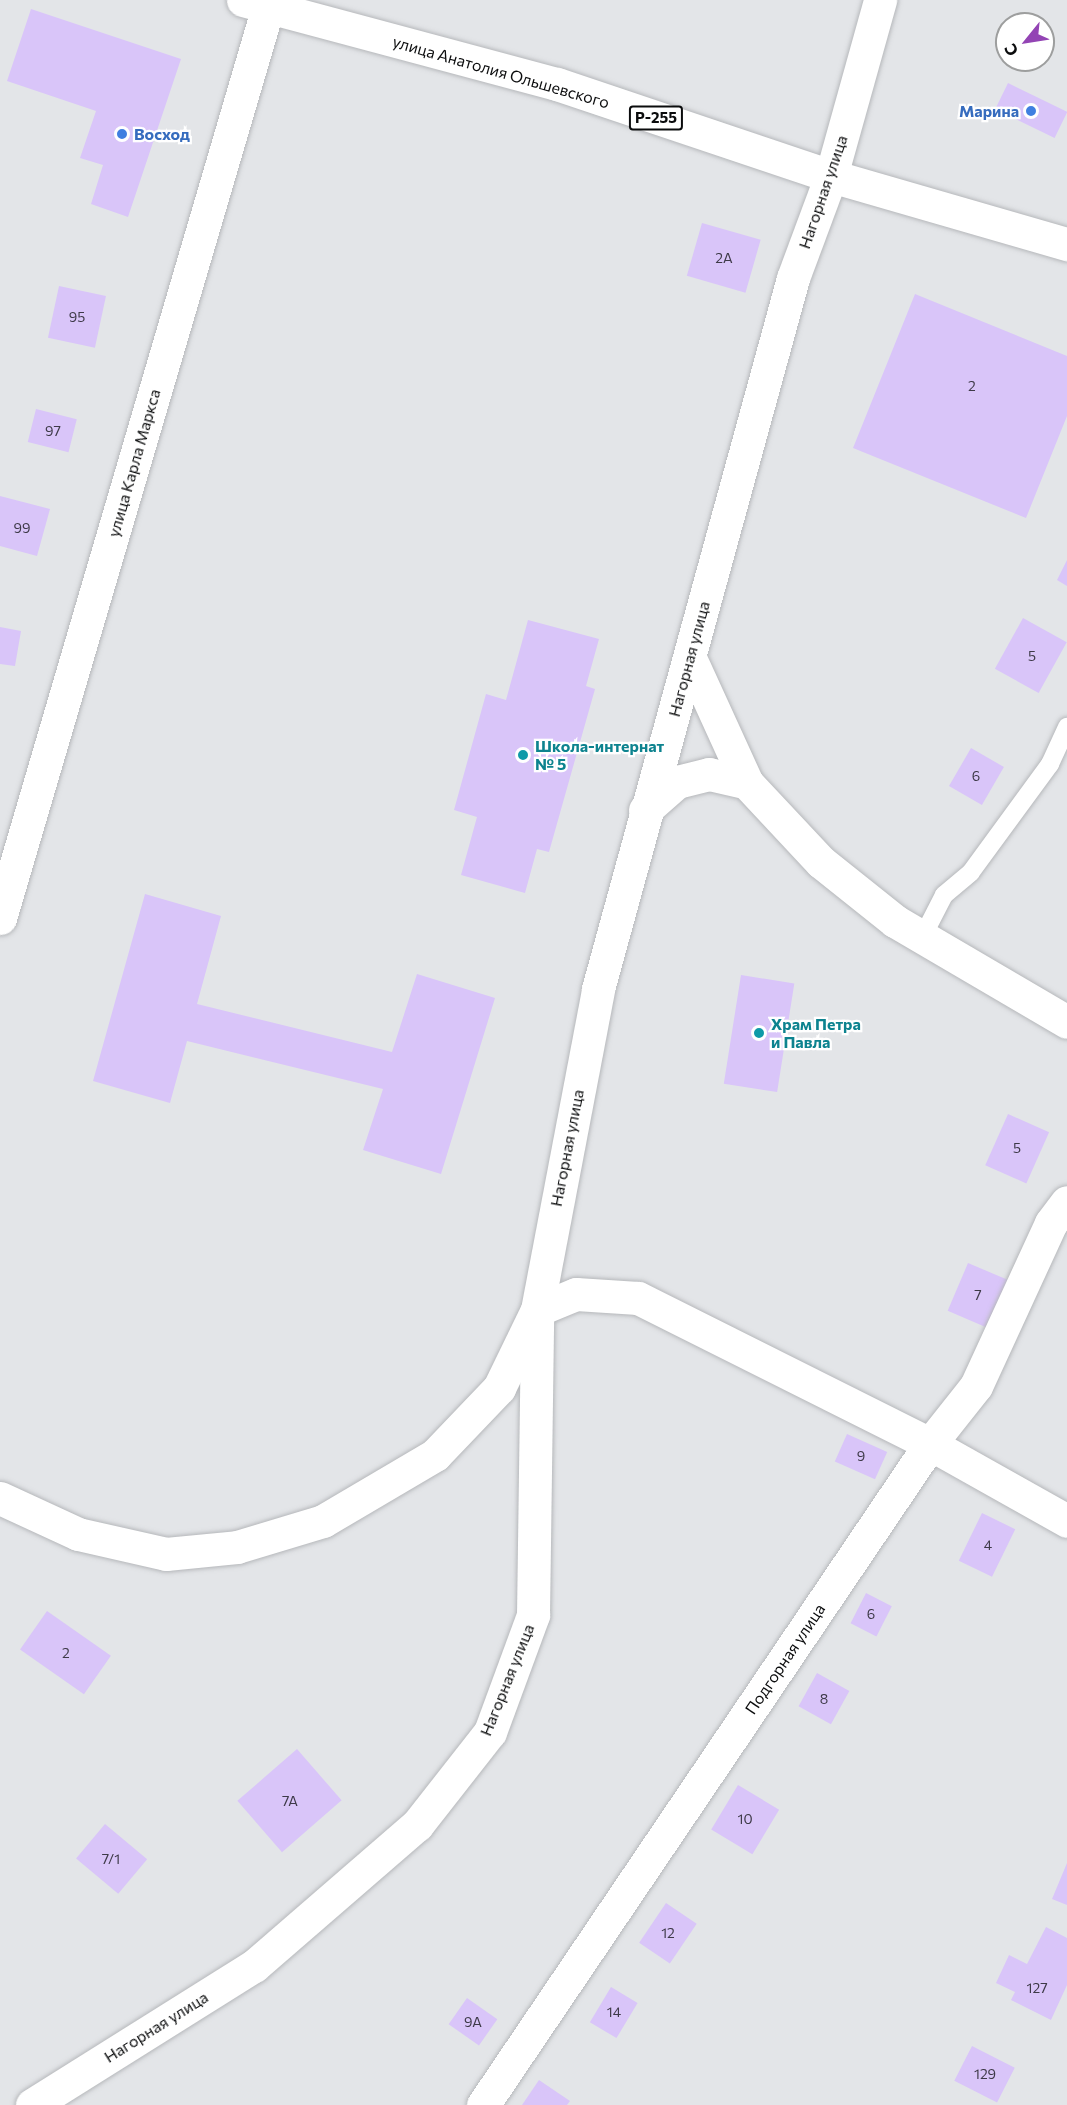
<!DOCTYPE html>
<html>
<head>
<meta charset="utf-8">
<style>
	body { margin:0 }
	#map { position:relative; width:1067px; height:2105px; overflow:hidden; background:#e3e5e8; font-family:Commissioner,sans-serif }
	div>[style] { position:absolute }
	.building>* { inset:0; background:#d9c5f9; transform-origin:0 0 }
	.roads { filter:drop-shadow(0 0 2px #b6b8bb) drop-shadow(0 0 2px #b6b8bb) }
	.service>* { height:18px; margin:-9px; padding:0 9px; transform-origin:9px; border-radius:9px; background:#fff }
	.minor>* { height:33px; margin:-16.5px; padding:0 16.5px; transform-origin:16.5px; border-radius:16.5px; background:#fff }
	.tertiary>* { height:33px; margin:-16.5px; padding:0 16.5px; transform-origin:16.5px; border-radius:16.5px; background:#fff }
	.trunk>* { height:33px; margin:-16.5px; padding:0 16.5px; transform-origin:16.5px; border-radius:16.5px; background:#fff }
	.dots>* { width:16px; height:16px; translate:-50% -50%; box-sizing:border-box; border:3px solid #fff; border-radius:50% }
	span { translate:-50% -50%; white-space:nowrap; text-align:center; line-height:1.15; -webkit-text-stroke:4.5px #fff; paint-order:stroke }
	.number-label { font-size:14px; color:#3e3a48 }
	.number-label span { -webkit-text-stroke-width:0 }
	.shield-label span { padding:2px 4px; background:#fff; border:2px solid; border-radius:4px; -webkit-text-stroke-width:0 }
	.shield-label { font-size:15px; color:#0b0c0d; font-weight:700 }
	.street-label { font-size:16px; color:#0b0c0d }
	.shop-label { font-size:16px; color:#366cbe; font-weight:700 }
	.right { translate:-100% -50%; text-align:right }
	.left { translate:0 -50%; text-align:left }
	.culture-label { font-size:16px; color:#0d838f; font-weight:700 }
	.north { position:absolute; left:995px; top:12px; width:60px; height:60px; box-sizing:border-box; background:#fff; border:2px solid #9d9e9e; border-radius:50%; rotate:240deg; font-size:16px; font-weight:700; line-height:24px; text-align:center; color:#0b0c0d }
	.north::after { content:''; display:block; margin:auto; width:21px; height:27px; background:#9344b4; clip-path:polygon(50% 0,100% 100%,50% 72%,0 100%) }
</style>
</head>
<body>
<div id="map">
	<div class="building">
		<div style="clip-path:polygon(31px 9px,181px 59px,128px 217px,91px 204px,103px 165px,80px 158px,96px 111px,7px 81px)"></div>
		<div style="left:1008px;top:83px;width:66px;height:29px;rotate:26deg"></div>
		<div style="left:702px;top:223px;width:61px;height:55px;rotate:16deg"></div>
		<div style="left:59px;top:286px;width:48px;height:53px;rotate:12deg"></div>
		<div style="clip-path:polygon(915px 294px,1067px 356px,1067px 416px,1026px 518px,853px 448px)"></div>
		<div style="left:36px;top:409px;width:42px;height:34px;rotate:14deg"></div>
		<div style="clip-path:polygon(0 496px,50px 509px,37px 556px,0 546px)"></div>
		<div style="clip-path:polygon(1067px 560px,1067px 586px,1057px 580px)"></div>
		<div style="left:1023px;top:618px;width:50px;height:58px;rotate:29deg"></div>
		<div style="clip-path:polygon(528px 620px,599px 639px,586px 686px,595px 689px,549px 852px,537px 849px,525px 893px,461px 875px,477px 817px,454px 810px,486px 694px,506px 700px)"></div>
		<div style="clip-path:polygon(0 627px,21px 631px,15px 666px,0 664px)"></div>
		<div style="left:971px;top:748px;width:38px;height:44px;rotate:30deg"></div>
		<div style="clip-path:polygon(145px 894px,221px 916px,197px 1004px,392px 1052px,417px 974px,495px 998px,441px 1174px,363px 1150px,383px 1089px,187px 1041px,170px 1103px,93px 1081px)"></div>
		<div style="left:741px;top:975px;width:54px;height:110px;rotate:9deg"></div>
		<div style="left:1008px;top:1114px;width:45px;height:56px;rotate:24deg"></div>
		<div style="left:968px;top:1263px;width:43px;height:52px;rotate:23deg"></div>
		<div style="left:847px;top:1434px;width:44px;height:30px;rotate:24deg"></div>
		<div style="left:982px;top:1513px;width:37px;height:53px;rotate:26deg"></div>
		<div style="left:866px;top:1593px;width:29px;height:34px;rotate:27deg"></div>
		<div style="left:47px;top:1611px;width:78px;height:47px;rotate:35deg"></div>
		<div style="left:817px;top:1673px;width:37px;height:38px;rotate:29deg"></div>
		<div style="left:297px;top:1749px;width:68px;height:79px;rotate:49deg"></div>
		<div style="left:738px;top:1785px;width:48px;height:52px;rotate:31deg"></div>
		<div style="left:105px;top:1824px;width:55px;height:45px;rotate:40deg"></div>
		<div style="clip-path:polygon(1067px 1863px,1067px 1905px,1052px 1899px)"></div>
		<div style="left:666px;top:1903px;width:37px;height:48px;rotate:34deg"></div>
		<div style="clip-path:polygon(1046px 1927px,1067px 1938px,1067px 1985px,1051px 2020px,1011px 2000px,1015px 1992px,996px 1983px,1009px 1955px,1027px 1964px)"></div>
		<div style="left:611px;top:1987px;width:31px;height:41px;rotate:31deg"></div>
		<div style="left:467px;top:1998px;width:37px;height:32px;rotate:35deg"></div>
		<div style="left:972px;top:2046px;width:48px;height:39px;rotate:27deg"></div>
		<div style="clip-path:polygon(539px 2080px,570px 2101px,567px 2105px,522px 2105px)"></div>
	</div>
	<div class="roads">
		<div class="service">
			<div style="left:923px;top:936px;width:46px;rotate:-62.9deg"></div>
			<div style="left:944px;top:895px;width:35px;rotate:-40deg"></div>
			<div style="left:971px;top:872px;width:134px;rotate:-53.8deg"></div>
			<div style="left:1050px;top:764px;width:41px;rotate:-65.3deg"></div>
		</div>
		<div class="minor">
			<div style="left:831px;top:176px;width:183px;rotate:-74.4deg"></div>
			<div style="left:690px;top:658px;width:137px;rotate:65.5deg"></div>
			<div style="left:747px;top:783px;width:108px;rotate:46.9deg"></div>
			<div style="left:821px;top:862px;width:95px;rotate:38.6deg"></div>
			<div style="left:895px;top:921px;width:199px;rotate:30.4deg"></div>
			<div style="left:645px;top:810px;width:43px;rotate:-41.2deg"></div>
			<div style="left:677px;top:782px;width:33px;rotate:-14deg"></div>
			<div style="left:709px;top:774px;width:39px;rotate:13deg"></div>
			<div style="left:0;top:918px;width:950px;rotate:-73.61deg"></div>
			<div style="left:537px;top:1310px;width:42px;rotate:-22.3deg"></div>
			<div style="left:576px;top:1294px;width:62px;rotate:3.7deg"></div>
			<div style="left:638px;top:1298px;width:326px;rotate:26.6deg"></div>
			<div style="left:930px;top:1444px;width:157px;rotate:29.3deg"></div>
			<div style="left:0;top:1498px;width:86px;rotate:24.8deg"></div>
			<div style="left:78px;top:1534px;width:90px;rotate:12.8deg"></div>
			<div style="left:166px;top:1554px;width:71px;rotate:-5.6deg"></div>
			<div style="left:237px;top:1547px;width:90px;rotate:-16.8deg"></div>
			<div style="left:323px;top:1521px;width:130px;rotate:-30.5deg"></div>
			<div style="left:435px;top:1455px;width:93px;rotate:-46.3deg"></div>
			<div style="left:499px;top:1388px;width:82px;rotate:-64.1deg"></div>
			<div style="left:32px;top:2105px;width:262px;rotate:-32.1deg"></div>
			<div style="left:254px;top:1966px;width:216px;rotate:-40.9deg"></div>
			<div style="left:417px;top:1825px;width:118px;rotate:-51.9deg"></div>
			<div style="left:490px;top:1732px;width:125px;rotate:-69.8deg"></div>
			<div style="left:533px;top:1615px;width:305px;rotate:-89.2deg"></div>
			<div style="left:483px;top:2105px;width:798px;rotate:-55.93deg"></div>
			<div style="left:930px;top:1444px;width:74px;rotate:-51.6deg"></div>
			<div style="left:976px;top:1386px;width:179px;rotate:-65.3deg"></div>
			<div style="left:1051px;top:1223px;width:26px;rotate:-53deg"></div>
		</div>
		<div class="tertiary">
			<div style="left:537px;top:1310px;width:327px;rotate:-79.2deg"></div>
			<div style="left:598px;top:989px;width:737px;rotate:-74.66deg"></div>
			<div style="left:793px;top:278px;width:109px;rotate:-69.6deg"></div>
		</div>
		<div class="trunk">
			<div style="left:243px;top:0;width:325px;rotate:15deg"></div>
			<div style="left:557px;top:84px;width:289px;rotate:18.6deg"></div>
			<div style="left:831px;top:176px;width:246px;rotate:16.1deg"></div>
		</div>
	</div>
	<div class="dots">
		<div style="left:1031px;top:111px;background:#3f7fe0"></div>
		<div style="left:122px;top:134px;background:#3f7fe0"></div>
		<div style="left:523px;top:755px;background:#0f9aa8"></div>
		<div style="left:759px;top:1033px;background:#0f9aa8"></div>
	</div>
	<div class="number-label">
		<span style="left:724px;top:258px">2А</span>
		<span style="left:77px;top:317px">95</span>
		<span style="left:972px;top:386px">2</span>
		<span style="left:53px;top:431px">97</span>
		<span style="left:22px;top:528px">99</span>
		<span style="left:1032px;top:656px">5</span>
		<span style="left:976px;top:776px">6</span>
		<span style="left:1017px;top:1148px">5</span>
		<span style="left:978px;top:1295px">7</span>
		<span style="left:861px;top:1456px">9</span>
		<span style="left:988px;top:1545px">4</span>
		<span style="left:871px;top:1614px">6</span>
		<span style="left:66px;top:1653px">2</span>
		<span style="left:824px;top:1699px">8</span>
		<span style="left:290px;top:1801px">7А</span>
		<span style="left:745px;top:1819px">10</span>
		<span style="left:111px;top:1859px">7/1</span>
		<span style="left:668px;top:1933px">12</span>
		<span style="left:1037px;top:1988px">127</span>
		<span style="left:614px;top:2012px">14</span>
		<span style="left:473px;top:2022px">9А</span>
		<span style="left:985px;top:2074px">129</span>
	</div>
	<div class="shield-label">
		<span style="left:656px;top:118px">Р-255</span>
	</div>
	<div class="street-label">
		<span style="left:501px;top:72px;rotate:16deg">улица Анатолия Ольшевского</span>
		<span style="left:823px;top:192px;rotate:-71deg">Нагорная улица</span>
		<span style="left:134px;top:463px;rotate:-74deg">улица Карла Маркса</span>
		<span style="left:689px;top:659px;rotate:-75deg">Нагорная улица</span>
		<span style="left:567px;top:1148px;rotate:-79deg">Нагорная улица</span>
		<span style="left:785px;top:1659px;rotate:-56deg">Подгорная улица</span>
		<span style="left:507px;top:1680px;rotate:-68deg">Нагорная улица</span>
		<span style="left:156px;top:2027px;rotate:-32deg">Нагорная улица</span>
	</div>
	<div class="shop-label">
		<span class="right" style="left:1019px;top:111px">Марина</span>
		<span class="left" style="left:134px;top:134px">Восход</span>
	</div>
	<div class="culture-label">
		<span class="left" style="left:535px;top:755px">Школа-интернат<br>№ 5</span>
		<span class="left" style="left:771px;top:1033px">Храм Петра<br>и Павла</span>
	</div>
	<div class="north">С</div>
</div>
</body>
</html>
